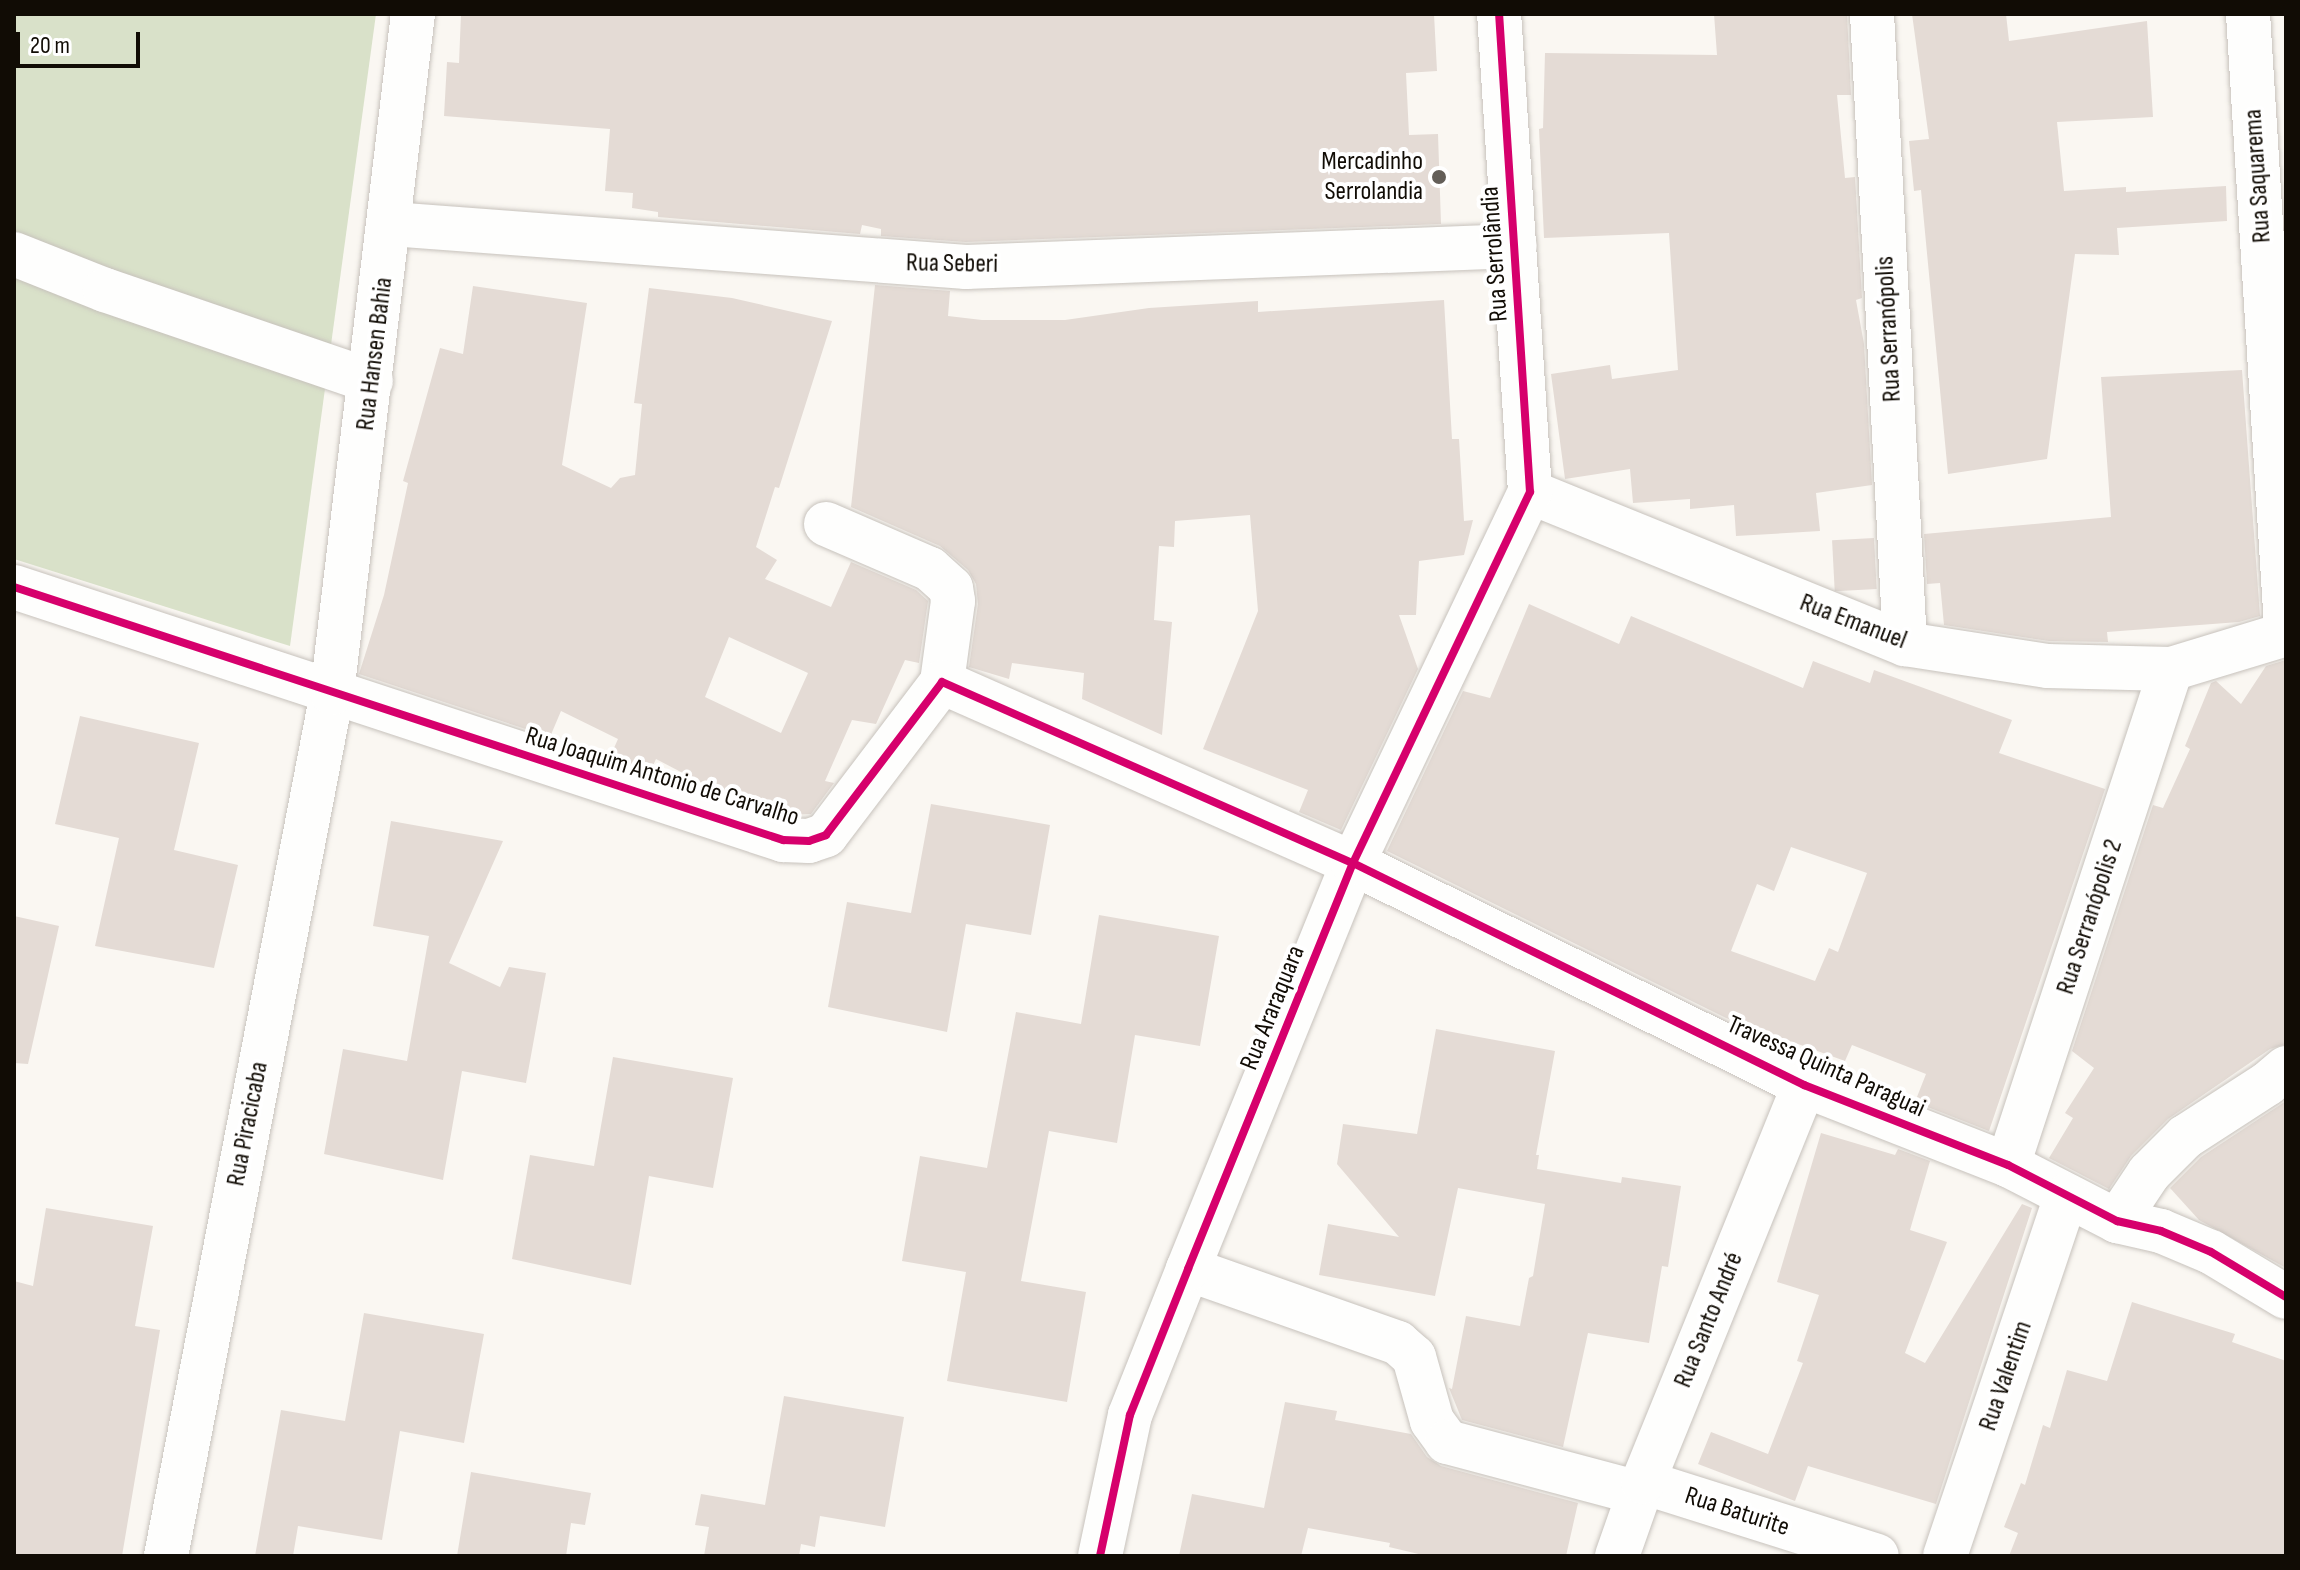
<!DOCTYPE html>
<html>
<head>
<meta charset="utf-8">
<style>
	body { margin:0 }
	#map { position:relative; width:2300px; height:1570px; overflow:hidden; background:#faf7f2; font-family:"Sofia Sans Condensed",sans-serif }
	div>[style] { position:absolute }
	.green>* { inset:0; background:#d9e1c9 }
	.building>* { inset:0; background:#e4dbd5; transform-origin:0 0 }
	.roads { filter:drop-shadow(0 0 2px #c7c2bc) drop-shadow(0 0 2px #c7c2bc) }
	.street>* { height:44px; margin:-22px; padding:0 22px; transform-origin:22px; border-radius:22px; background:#fefefd }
	.cycleway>* { height:8px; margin:-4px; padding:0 4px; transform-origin:4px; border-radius:4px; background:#d6006c }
	.dots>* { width:22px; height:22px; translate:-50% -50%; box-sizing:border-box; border:4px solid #fff; border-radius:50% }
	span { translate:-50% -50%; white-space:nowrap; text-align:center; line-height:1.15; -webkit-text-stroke:8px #fff; paint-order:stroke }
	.poi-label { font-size:26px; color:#110c05 }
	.right { translate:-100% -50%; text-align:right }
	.street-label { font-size:26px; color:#110c05 }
	.frame { position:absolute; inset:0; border:16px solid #110c05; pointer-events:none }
	.scale { position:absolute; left:16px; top:32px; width:124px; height:36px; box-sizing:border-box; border:4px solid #110c05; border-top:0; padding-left:10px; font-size:24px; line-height:28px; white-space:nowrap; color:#110c05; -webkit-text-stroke:6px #fff; paint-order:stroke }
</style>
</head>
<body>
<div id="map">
	<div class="green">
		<div style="clip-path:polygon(14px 14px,376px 14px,290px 646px,14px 559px)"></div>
	</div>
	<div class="building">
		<div style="clip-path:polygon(461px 14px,1434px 14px,1437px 71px,1406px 73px,1409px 135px,1438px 134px,1441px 224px,966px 242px,881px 236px,881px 229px,862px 225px,860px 234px,658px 217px,658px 212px,632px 208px,633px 193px,605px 191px,610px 129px,444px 116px,447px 62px,459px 63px)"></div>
		<div style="clip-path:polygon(1714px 14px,1847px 14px,1851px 95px,1837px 95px,1845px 178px,1855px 177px,1862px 298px,1856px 300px,1864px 344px,1872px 485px,1816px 493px,1820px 531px,1736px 536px,1734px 505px,1690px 509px,1690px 499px,1633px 503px,1630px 469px,1565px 479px,1551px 374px,1610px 365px,1612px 379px,1678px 370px,1669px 233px,1544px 238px,1539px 129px,1543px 128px,1545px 53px,1717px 55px)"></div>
		<div style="clip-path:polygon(1912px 14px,2006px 14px,2009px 41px,2147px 21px,2153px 117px,2057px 122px,2064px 191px,2126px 187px,2126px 192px,2226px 186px,2227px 221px,2117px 228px,2119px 255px,2075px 254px,2047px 459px,1948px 474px,1921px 190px,1914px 191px,1909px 141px,1929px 139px)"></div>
		<div style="clip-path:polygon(875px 285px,950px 291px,948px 316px,982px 320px,1065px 320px,1149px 308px,1258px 301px,1258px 312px,1444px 300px,1452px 439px,1459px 439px,1464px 521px,1473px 520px,1464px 555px,1419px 561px,1416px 615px,1399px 615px,1418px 669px,1341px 830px,1299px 812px,1308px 790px,1203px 749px,1258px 611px,1250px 515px,1175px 521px,1174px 547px,1159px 546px,1154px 620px,1172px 622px,1162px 735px,1082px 699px,1084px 673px,1012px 663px,1009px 679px,969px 667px,978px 604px,976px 584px,968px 570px,940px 546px,851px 507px)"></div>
		<div style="clip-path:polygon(evenodd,473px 286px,587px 303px,562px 465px,611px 488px,620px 478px,635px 475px,642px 404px,634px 403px,649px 288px,732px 298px,832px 321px,779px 488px,775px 487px,756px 547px,777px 560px,765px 579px,831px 607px,851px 562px,916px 590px,928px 601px,919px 663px,905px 660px,876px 724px,852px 720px,825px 781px,834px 783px,811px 814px,787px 815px,725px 795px,656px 759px,651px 770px,610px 757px,618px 739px,561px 711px,550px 737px,359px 674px,384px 595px,408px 483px,403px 481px,440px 348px,463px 354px,473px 286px,729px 637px,808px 673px,781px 733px,705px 697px,729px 637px)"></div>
		<div style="clip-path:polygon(2242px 370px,2260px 616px,2239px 622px,2107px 632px,2108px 642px,2049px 641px,1944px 625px,1940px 583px,1927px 584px,1924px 534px,2111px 517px,2101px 377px)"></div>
		<div style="left:1874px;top:538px;width:51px;height:42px;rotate:87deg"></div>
		<div style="clip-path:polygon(evenodd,1529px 604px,1619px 644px,1631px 616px,1803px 688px,1813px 661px,1870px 683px,1874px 670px,2012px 720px,1999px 753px,2105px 789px,1989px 1131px,1915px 1102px,1926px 1074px,1852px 1045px,1845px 1061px,1726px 1018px,1387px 851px,1463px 691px,1490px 698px,1529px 604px,1791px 847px,1867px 873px,1838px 952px,1829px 948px,1815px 981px,1731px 951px,1757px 884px,1774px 891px,1791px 847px)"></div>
		<div style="clip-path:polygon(2286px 660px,2286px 1044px,2270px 1049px,2168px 1119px,2131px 1156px,2109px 1189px,2049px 1158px,2073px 1118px,2065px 1113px,2094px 1068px,2072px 1051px,2153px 805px,2163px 808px,2190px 749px,2185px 746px,2211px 683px,2216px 681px,2241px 704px,2266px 666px)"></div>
		<div style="clip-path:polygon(80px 716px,199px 743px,174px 850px,238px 865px,214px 968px,95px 946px,119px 838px,55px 824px)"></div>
		<div style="clip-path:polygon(931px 804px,1050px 825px,1031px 935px,966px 924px,947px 1032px,828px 1007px,847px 902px,911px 913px)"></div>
		<div style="clip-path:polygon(391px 821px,503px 841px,449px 963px,500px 987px,509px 967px,546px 973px,526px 1083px,462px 1071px,443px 1180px,324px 1154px,343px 1049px,407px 1061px,429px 936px,373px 926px)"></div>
		<div style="clip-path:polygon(1099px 915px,1219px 936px,1200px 1046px,1135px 1035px,1117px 1143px,1049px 1131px,1021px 1281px,1086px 1292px,1067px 1402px,947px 1381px,966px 1272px,902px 1261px,920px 1156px,987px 1168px,1016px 1012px,1081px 1024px)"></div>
		<div style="clip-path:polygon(14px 916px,59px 926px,28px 1064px,14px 1063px)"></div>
		<div style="clip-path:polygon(1436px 1029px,1555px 1051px,1536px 1155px,1539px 1155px,1537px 1169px,1621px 1183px,1622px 1177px,1681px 1186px,1668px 1267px,1662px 1266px,1649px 1343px,1588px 1333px,1563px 1447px,1462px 1420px,1449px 1388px,1452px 1389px,1466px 1316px,1520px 1326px,1529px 1278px,1533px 1276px,1545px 1204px,1458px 1188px,1435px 1296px,1319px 1275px,1328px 1224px,1399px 1237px,1337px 1164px,1343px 1124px,1417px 1134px)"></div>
		<div style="clip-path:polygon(613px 1057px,733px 1078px,713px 1188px,649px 1176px,631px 1285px,512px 1259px,530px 1155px,594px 1166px)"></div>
		<div style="clip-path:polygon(2286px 1101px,2286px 1268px,2199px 1220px,2170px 1188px,2201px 1157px)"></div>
		<div style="clip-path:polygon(1821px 1133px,1895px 1155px,1898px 1149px,1930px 1161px,1910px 1230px,1947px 1242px,1905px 1353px,1925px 1363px,2022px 1204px,2032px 1208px,1936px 1504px,1808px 1466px,1795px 1501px,1698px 1464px,1711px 1432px,1768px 1454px,1803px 1363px,1797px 1361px,1819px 1295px,1777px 1282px)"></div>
		<div style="clip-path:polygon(46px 1208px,153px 1226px,135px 1326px,160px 1330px,122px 1556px,14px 1556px,14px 1281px,33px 1286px)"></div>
		<div style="clip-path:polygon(2132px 1302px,2235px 1334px,2232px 1342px,2286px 1361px,2286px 1556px,2009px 1556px,2018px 1533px,2004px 1527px,2021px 1483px,2025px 1485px,2043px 1425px,2050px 1428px,2067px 1370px,2107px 1381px)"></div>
		<div style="clip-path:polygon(364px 1313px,484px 1334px,464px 1443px,400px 1431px,382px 1540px,298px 1526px,293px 1556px,255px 1556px,281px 1410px,345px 1421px)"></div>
		<div style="clip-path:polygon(784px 1396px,904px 1417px,885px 1527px,820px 1516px,815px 1547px,801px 1544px,799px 1556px,704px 1556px,709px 1527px,695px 1525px,701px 1494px,765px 1505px)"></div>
		<div style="clip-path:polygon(1285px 1402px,1337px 1411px,1335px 1420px,1411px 1434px,1427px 1457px,1441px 1466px,1578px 1503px,1566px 1556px,1427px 1556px,1389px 1547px,1390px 1543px,1308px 1528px,1301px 1556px,1179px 1556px,1192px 1494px,1264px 1508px)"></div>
		<div style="clip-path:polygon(471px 1472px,591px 1493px,585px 1525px,571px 1523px,566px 1556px,457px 1556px)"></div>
	</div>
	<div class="roads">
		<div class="street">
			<div style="left:1872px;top:14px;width:631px;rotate:87deg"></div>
			<div style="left:2248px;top:14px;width:613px;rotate:86.45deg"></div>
			<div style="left:391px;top:224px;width:577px;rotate:4.28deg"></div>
			<div style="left:966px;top:267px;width:549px;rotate:-2.19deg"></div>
			<div style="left:14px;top:254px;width:98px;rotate:21.6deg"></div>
			<div style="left:105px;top:290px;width:281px;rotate:18.9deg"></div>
			<div style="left:1530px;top:492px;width:405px;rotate:22.1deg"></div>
			<div style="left:1905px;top:644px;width:144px;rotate:8.8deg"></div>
			<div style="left:2047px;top:666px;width:124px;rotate:1.4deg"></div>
			<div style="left:2171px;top:669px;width:120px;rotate:-16.9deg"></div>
			<div style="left:826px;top:524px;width:113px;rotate:23.4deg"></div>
			<div style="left:930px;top:569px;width:28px;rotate:42deg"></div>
			<div style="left:951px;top:588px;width:13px;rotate:81deg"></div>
			<div style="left:953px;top:601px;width:82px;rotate:97.7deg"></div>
			<div style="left:14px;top:587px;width:810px;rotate:18.21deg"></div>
			<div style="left:783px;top:840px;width:26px;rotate:2deg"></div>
			<div style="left:809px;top:841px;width:18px;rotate:-19deg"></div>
			<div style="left:826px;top:835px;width:192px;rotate:-52.8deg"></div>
			<div style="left:942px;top:682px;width:449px;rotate:23.8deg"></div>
			<div style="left:1353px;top:863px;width:503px;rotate:26.21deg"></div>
			<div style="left:1804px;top:1085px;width:219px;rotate:21.4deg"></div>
			<div style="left:2008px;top:1165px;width:123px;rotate:27.2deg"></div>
			<div style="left:2117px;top:1221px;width:45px;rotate:12.8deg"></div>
			<div style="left:2161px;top:1231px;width:54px;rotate:22.8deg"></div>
			<div style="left:2211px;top:1252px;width:87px;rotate:31deg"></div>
			<div style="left:2008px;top:1165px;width:522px;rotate:-71.81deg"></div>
			<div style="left:2117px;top:1221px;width:58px;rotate:-56.3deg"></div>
			<div style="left:2149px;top:1173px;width:51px;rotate:-45deg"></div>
			<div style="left:2185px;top:1137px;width:98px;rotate:-32.9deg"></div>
			<div style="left:2267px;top:1084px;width:25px;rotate:-40deg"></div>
			<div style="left:1188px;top:1269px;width:223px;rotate:19.4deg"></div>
			<div style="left:1398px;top:1343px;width:21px;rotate:41deg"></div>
			<div style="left:1414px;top:1357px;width:66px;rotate:74.3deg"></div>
			<div style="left:1432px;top:1421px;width:26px;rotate:54deg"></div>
			<div style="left:1447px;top:1442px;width:199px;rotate:14.9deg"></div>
			<div style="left:1643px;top:1482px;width:245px;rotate:17.5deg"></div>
			<div style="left:166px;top:1556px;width:879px;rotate:-79.11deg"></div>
			<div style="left:332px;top:693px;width:684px;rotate:-83.2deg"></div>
			<div style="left:1100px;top:1556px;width:144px;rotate:-78deg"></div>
			<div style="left:1130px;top:1415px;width:157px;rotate:-68.3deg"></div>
			<div style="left:1188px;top:1269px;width:438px;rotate:-67.9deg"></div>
			<div style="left:1353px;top:863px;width:411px;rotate:-64.5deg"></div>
			<div style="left:1530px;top:492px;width:479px;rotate:-93.7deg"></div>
			<div style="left:1617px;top:1556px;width:78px;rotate:-70.6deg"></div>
			<div style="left:1643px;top:1482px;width:428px;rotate:-67.9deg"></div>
			<div style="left:1945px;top:1556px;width:380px;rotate:-71.4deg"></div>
		</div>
	</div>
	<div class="cycleway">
		<div style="left:14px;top:587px;width:810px;rotate:18.21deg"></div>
		<div style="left:783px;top:840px;width:26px;rotate:2deg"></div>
		<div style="left:809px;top:841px;width:18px;rotate:-19deg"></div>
		<div style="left:826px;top:835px;width:192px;rotate:-52.8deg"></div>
		<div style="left:942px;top:682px;width:449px;rotate:23.8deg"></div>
		<div style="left:1353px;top:863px;width:503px;rotate:26.21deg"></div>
		<div style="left:1804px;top:1085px;width:219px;rotate:21.4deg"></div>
		<div style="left:2008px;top:1165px;width:123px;rotate:27.2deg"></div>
		<div style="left:2117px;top:1221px;width:45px;rotate:12.8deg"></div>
		<div style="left:2161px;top:1231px;width:54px;rotate:22.8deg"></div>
		<div style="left:2211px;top:1252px;width:87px;rotate:31deg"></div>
		<div style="left:1100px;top:1556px;width:144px;rotate:-78deg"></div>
		<div style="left:1130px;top:1415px;width:157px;rotate:-68.3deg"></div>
		<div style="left:1188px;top:1269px;width:438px;rotate:-67.9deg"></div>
		<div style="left:1353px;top:863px;width:411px;rotate:-64.5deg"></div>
		<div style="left:1530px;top:492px;width:479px;rotate:-93.7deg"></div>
	</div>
	<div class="dots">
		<div style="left:1439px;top:177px;background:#635e58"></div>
	</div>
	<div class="poi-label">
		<span class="right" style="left:1423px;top:177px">Mercadinho<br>Serrolandia</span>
	</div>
	<div class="street-label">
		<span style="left:2258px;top:176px;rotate:-94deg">Rua Saquarema</span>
		<span style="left:1495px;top:254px;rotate:-94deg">Rua Serrolândia</span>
		<span style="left:952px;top:264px;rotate:1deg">Rua Seberi</span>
		<span style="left:1889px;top:329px;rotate:-93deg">Rua Serranópolis</span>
		<span style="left:375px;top:354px;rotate:-83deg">Rua Hansen Bahia</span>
		<span style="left:1853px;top:622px;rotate:21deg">Rua Emanuel</span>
		<span style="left:662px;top:777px;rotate:17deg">Rua Joaquim Antonio de Carvalho</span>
		<span style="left:2090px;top:917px;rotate:-72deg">Rua Serranópolis 2</span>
		<span style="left:1273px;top:1008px;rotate:-68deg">Rua Araraquara</span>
		<span style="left:1826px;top:1067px;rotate:24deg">Travessa Quinta Paraguai</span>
		<span style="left:248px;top:1124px;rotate:-79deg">Rua Piracicaba</span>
		<span style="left:1709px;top:1320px;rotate:-68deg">Rua Santo André</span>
		<span style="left:2006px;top:1376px;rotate:-71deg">Rua Valentim</span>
		<span style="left:1737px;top:1512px;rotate:18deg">Rua Baturite</span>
	</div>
	<div class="frame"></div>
	<div class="scale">20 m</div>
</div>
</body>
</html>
